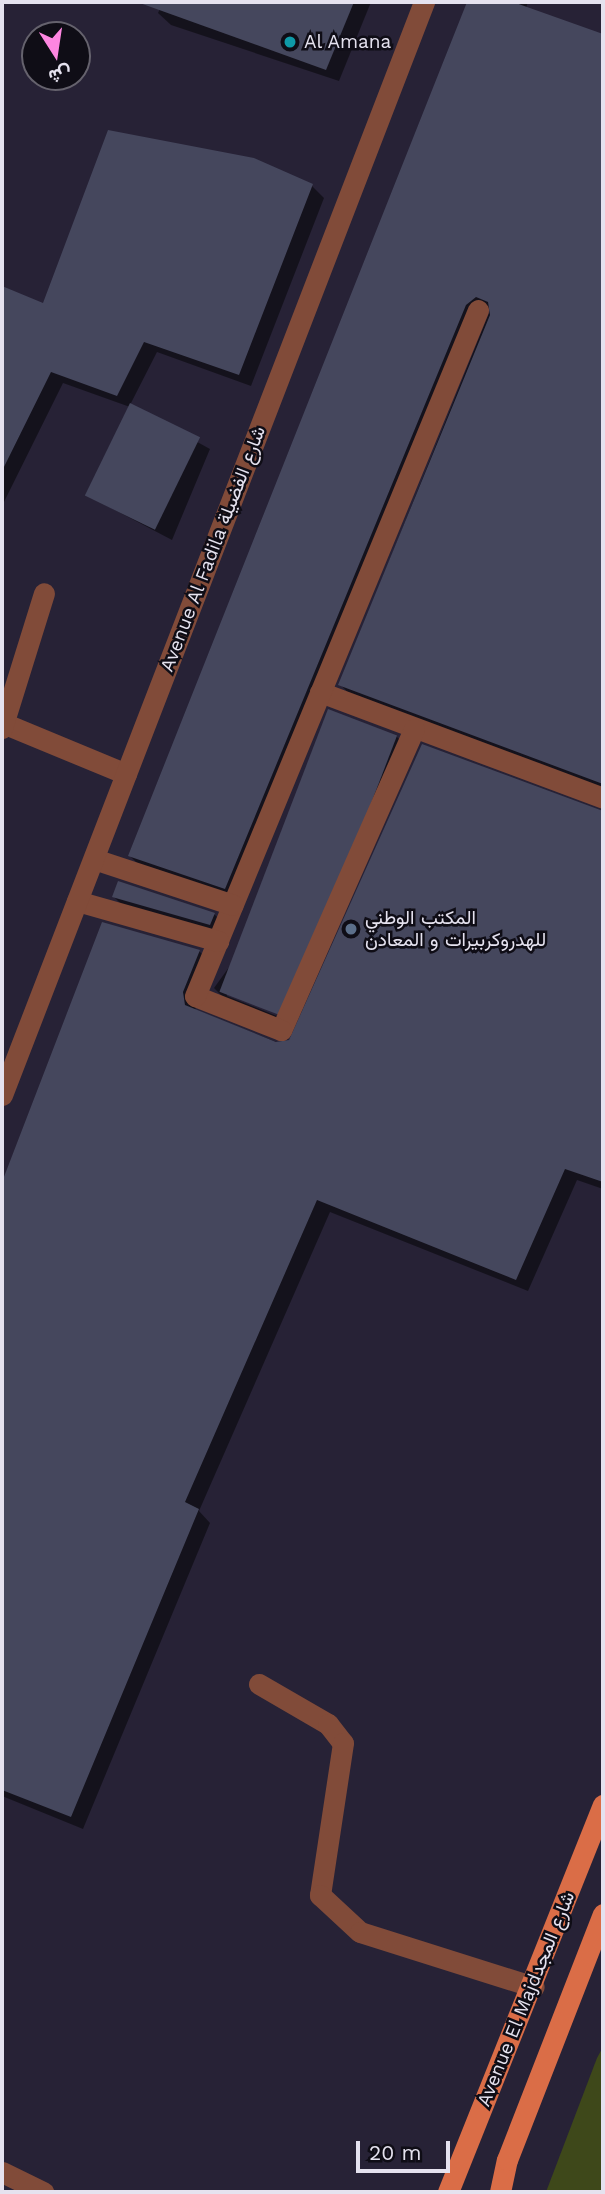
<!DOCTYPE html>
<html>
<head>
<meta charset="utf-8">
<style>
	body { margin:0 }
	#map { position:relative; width:605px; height:2194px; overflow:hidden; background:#272236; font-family:"Work Sans",Vazirmatn,sans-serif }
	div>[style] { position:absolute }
	.green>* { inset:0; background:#3e481a }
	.shadow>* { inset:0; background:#0007 }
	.building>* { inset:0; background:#45475d; transform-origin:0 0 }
	.minor>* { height:21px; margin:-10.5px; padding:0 10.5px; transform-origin:10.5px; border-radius:10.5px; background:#814b39 }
	.major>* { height:21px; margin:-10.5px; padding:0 10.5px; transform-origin:10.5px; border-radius:10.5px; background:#da6d47 }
	.dots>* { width:19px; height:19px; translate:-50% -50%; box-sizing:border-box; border:4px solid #0f0d16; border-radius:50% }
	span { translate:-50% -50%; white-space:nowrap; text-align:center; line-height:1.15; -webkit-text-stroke:5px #0f0d16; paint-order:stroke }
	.poi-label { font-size:19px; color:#e5e2ef }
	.left { translate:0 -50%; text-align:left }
	.street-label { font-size:19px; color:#e5e2ef }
	.frame { position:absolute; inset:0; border:4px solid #e5e2ef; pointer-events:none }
	.north { position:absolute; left:21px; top:21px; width:70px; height:70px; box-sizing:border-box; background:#0f0d16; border:2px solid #65626d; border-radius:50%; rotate:168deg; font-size:19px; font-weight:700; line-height:28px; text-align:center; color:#e5e2ef }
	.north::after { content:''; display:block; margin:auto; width:24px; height:32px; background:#fe86e1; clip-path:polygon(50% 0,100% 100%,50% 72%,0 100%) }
	.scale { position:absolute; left:356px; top:2141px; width:94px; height:32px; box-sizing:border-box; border:4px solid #e5e2ef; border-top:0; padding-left:9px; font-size:21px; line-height:24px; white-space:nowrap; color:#e5e2ef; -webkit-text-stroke:5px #0f0d16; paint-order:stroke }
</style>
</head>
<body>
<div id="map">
	<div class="green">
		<div style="clip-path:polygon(603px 2047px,603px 2192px,546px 2192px,597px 2058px)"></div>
	</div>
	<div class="shadow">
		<div style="clip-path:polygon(163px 2px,371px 2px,339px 81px,171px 25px,158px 13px)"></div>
		<div style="clip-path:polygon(469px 2px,528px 2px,526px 8px,603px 36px,603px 791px,352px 697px,340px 684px,491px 308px,478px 317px,238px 900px,142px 868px,130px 856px)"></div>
		<div style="clip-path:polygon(312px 186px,324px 198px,251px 386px,157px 352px,130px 405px,210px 449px,172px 540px,94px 499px,130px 407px,63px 383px,2px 506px,2px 288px,44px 306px)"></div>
		<div style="clip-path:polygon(evenodd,396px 736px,409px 749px,287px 1024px,227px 1001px,214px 988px,396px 736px,227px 993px,283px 1015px,282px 1018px,227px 996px,227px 993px)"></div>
		<div style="clip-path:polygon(603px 810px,603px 1189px,577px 1180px,528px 1291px,330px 1212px,199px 1511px,210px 1523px,83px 1829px,2px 1796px,2px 1186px,103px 924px,199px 951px,211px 963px,195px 1010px,284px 1045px)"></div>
		<div style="clip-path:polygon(114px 897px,214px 914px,227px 927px,223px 937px,126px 909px)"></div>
	</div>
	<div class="building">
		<div style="clip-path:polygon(137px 2px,354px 2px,326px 70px)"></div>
		<div style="clip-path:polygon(467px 2px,513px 2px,603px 34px,603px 784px,338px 685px,490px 315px,488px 302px,476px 297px,466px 305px,225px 889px,128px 856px)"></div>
		<div style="clip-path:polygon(108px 130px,254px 158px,313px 184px,239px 375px,144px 342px,117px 396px,51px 372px,2px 471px,2px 286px,43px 303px)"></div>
		<div style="left:130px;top:403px;width:78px;height:103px;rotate:26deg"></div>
		<div style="left:328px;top:709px;width:74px;height:303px;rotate:21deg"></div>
		<div style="clip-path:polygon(422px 744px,603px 811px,603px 1182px,565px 1169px,516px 1280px,317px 1200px,185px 1502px,199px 1509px,71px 1817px,2px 1790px,2px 1182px,102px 922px,200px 950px,183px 992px,185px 1005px,276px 1042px,289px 1040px)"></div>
		<div style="clip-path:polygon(118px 881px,215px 913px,210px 925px,112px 897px)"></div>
	</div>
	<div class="minor">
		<div style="left:320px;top:692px;width:302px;rotate:20.5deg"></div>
		<div style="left:3px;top:723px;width:133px;rotate:22.5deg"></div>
		<div style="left:2px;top:728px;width:141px;rotate:-72.7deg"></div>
		<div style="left:414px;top:729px;width:329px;rotate:113.8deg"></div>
		<div style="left:281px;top:1030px;width:92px;rotate:-158.4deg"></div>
		<div style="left:195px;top:996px;width:742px;rotate:-67.58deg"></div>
		<div style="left:94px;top:859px;width:146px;rotate:18.3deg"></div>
		<div style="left:77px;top:901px;width:147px;rotate:15.8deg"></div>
		<div style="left:2px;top:1095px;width:1172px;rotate:-68.89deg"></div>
		<div style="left:259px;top:1684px;width:80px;rotate:30.1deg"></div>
		<div style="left:328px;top:1724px;width:24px;rotate:52deg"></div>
		<div style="left:343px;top:1743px;width:154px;rotate:98.6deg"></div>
		<div style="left:320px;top:1895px;width:54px;rotate:42.8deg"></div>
		<div style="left:360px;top:1932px;width:182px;rotate:17.5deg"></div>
		<div style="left:2px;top:2172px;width:46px;rotate:26deg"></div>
	</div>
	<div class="major">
		<div style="left:448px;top:2192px;width:417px;rotate:-68.2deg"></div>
		<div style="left:500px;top:2192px;width:33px;rotate:-78deg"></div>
		<div style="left:507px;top:2160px;width:264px;rotate:-68.7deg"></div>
	</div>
	<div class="dots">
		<div style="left:290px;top:42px;background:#0f9aa8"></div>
		<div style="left:351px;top:929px;background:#5c6f8a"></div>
	</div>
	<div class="poi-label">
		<span class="left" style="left:304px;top:42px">Al Amana</span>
		<span class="left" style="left:365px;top:929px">المكتب الوطني<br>للهدروكربيرات و المعادن</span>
	</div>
	<div class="street-label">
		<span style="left:213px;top:549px;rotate:-69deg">Avenue Al Fadila شارع الفضيلة</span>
		<span style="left:526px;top:1999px;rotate:-68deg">Avenue El Majdشارع المجد</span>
	</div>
	<div class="frame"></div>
	<div class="north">ش</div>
	<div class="scale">20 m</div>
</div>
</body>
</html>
